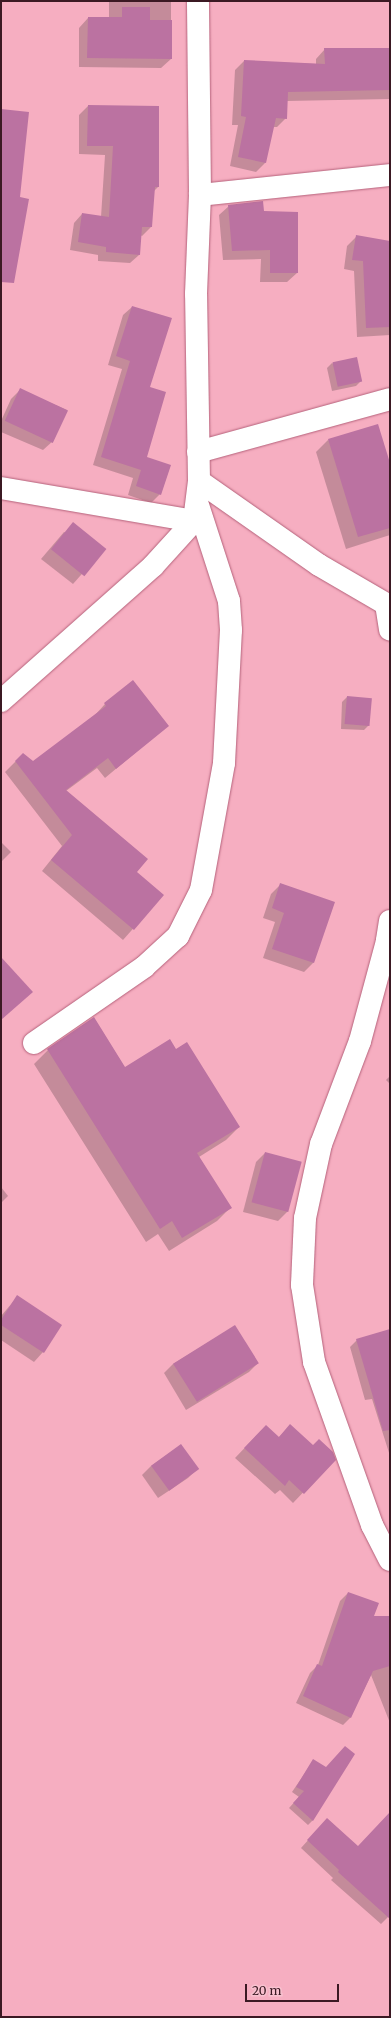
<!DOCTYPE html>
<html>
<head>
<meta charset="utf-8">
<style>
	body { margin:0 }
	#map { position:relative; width:391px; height:2018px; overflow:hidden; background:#f6aec1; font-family:Merriweather,serif }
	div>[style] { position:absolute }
	.shadow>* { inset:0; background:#0003 }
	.building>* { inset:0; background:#bb72a1; transform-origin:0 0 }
	.roads { filter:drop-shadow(0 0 1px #b5627b) drop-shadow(0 0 1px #b5627b) }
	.minor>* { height:22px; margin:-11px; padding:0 11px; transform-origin:11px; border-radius:11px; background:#fff }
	span { translate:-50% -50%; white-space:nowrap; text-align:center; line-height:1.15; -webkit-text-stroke:4px #f8c1cf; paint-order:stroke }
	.frame { position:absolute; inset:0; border:2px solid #3b1923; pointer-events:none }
	.scale { position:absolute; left:245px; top:1984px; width:94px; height:18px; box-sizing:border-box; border:2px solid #3b1923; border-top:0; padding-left:5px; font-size:12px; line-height:14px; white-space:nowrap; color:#3b1923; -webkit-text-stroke:3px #f8c1cf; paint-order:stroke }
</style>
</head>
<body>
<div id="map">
	<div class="shadow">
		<div style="clip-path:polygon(109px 1px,171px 1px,171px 59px,161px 68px,79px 67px,79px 28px,88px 18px,109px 18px)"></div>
		<div style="clip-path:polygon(325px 49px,390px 49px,390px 99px,287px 101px,286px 118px,277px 127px,273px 127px,265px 163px,256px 172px,230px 166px,238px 125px,232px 125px,235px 70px,244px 61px,316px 64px,316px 59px)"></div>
		<div style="clip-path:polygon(88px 106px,158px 107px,158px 187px,154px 191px,151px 227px,142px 236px,140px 235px,139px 255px,130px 263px,98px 261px,98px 255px,70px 250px,74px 223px,82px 214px,101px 217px,105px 155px,79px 154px,79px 115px)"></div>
		<div style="clip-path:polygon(229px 206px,263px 212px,297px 273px,287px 282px,260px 282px,261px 259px,223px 260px,219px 215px)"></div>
		<div style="clip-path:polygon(357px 236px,390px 242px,390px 335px,357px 337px,354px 271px,344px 269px,347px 246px)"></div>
		<div style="clip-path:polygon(132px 307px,149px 388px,146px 458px,160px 494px,151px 503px,128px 495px,133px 478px,93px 465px,122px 369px,108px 365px,123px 315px)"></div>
		<div style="clip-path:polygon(332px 363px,361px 381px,356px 386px,332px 391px,327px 368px)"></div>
		<div style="clip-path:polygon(20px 390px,67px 410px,53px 441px,43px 450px,1px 432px,1px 421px,11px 399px)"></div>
		<div style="clip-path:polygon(328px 440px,390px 467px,390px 535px,346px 549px,316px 452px)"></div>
		<div style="clip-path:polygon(64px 532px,104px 549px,73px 584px,41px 559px)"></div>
		<div style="clip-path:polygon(347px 697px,369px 725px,364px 730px,341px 729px,342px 702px)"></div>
		<div style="clip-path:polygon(105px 704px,167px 726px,105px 778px,97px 768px,66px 791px,135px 872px,163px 895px,123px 940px,42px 871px,62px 846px,5px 772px,23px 754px,33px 762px,95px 715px)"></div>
		<div style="clip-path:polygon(1px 842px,11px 852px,1px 862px)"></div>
		<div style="clip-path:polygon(281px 884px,334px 903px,313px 963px,304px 972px,263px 958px,275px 922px,263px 918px,271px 894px)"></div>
		<div style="clip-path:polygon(94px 1018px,125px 1068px,176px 1050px,239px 1127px,226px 1140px,199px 1157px,230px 1208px,217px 1221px,169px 1251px,158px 1234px,146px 1242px,34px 1064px,48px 1050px)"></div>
		<div style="clip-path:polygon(390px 1076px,390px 1084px,386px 1080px)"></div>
		<div style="clip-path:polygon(265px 1153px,288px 1211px,278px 1221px,243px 1212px,256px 1162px)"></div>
		<div style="clip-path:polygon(1px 1187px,8px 1196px,1px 1203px)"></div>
		<div style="clip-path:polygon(18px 1296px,43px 1352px,34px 1362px,1px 1340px,1px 1316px)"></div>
		<div style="clip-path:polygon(235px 1326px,258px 1363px,249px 1372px,186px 1410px,164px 1373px,173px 1364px)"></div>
		<div style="clip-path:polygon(390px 1330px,390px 1456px,372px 1399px,365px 1400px,350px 1347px,357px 1340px)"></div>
		<div style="clip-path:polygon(290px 1426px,313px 1446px,334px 1460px,293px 1503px,280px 1490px,275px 1494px,235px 1458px,256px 1436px,278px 1438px)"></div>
		<div style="clip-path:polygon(181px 1445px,197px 1469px,188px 1478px,158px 1498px,142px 1475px,151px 1466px)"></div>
		<div style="clip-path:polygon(348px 1593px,373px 1617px,390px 1617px,390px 1723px,371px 1675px,350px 1718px,343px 1725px,296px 1703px,310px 1673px,318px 1665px,340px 1601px)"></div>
		<div style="clip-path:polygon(313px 1761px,313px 1820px,308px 1825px,289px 1808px,299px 1797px,292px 1792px)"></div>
		<div style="clip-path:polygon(320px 1827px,390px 1885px,390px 1915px,381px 1924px,331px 1880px,333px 1878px,301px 1848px)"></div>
	</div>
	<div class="building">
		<div style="clip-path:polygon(122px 7px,150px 7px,150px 20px,172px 20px,172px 59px,87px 58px,88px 17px,122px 17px)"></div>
		<div style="clip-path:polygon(324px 48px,390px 48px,390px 90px,288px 92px,287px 119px,276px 118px,266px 163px,238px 157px,246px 117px,241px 116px,244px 60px,325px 64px)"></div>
		<div style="clip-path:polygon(88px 105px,159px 106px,159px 187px,155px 187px,152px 227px,142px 227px,140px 255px,106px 252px,106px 247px,78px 242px,82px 213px,109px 217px,113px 146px,87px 146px)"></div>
		<div style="clip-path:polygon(1px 109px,29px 112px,20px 197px,29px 199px,14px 283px,1px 282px)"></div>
		<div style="clip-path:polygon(263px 201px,264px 211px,298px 212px,298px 273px,270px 273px,270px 250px,232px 251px,228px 205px)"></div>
		<div style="clip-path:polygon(356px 235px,390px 241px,390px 327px,366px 328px,363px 261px,352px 260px)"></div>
		<div style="clip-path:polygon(132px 306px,172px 318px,150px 387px,166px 392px,147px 457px,171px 465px,161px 495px,136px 486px,141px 470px,101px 457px,130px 361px,116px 356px)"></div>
		<div style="left:357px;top:357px;width:25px;height:25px;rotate:78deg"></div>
		<div style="left:20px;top:388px;width:53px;height:36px;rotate:25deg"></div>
		<div style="clip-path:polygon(378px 424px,390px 463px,390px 528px,358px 537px,328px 439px)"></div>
		<div style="left:73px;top:522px;width:43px;height:35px;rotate:39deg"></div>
		<div style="clip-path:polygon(133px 680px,169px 726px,116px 769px,108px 758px,66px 790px,148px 859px,137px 872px,164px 895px,134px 930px,51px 860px,72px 835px,15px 761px,23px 753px,33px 761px,106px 706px,104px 703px)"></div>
		<div style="left:347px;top:696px;width:25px;height:28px;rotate:5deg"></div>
		<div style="clip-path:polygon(280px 883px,335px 902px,314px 963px,272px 949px,284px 913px,272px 908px)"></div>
		<div style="clip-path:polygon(1px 957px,33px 992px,1px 1020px)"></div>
		<div style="clip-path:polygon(94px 1017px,125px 1067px,170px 1039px,176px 1049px,187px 1042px,240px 1127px,197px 1153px,232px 1208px,182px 1238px,172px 1221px,160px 1229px,47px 1049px)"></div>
		<div style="left:265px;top:1152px;width:38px;height:52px;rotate:15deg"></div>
		<div style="clip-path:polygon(17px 1295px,62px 1325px,44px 1353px,1px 1325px,1px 1320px)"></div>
		<div style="left:235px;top:1325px;width:45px;height:73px;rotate:58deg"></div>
		<div style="clip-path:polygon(390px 1329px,390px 1430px,383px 1431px,356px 1339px)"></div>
		<div style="clip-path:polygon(290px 1424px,313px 1445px,319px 1439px,333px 1452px,336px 1460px,304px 1494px,289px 1480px,285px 1486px,244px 1448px,266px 1425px,279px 1437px)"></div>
		<div style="left:181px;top:1444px;width:31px;height:37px;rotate:54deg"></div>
		<div style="clip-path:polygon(348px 1592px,379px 1603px,374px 1616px,390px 1616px,390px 1666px,373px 1671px,351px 1718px,303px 1696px,317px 1664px,322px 1666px)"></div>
		<div style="clip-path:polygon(345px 1746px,355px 1754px,313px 1821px,293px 1803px,304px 1791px,296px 1787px,313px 1759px,326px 1767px)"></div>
		<div style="clip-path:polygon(390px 1812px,390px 1919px,338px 1872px,339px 1870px,307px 1840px,327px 1818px,358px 1846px)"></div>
	</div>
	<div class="roads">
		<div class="minor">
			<div style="left:200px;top:195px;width:191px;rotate:-6deg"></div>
			<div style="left:198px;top:452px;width:199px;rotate:-15.4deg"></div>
			<div style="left:199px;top:481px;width:146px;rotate:35deg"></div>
			<div style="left:319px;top:565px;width:78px;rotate:30.2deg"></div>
			<div style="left:386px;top:604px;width:26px;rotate:81deg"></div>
			<div style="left:1px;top:488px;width:196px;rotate:9.7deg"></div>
			<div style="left:1px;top:701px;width:203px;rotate:-41.6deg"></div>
			<div style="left:153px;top:566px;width:61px;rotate:-47.7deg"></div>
			<div style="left:194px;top:521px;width:40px;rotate:-82.9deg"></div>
			<div style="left:199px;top:481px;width:187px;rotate:-90.9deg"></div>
			<div style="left:196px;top:294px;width:99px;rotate:-87.7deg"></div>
			<div style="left:200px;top:195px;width:194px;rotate:-90.6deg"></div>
			<div style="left:390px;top:921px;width:20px;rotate:99deg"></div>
			<div style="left:387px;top:941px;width:104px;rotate:105.1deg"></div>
			<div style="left:360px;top:1041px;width:110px;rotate:110.7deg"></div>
			<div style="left:321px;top:1144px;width:76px;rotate:102.2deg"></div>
			<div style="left:305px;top:1218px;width:67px;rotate:92.6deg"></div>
			<div style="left:302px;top:1285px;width:78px;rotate:81.1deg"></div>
			<div style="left:314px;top:1362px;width:173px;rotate:70.4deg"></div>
			<div style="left:372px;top:1525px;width:39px;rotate:63deg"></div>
			<div style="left:34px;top:1043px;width:134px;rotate:-34.6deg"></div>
			<div style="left:144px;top:967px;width:46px;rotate:-42.4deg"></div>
			<div style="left:178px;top:936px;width:51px;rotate:-63.4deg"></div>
			<div style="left:201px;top:890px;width:129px;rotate:-79.7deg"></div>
			<div style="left:224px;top:763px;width:133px;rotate:-87deg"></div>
			<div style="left:231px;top:630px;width:29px;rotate:-94deg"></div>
			<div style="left:229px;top:601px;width:104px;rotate:-107.9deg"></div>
		</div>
	</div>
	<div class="frame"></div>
	<div class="scale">20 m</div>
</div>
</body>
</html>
